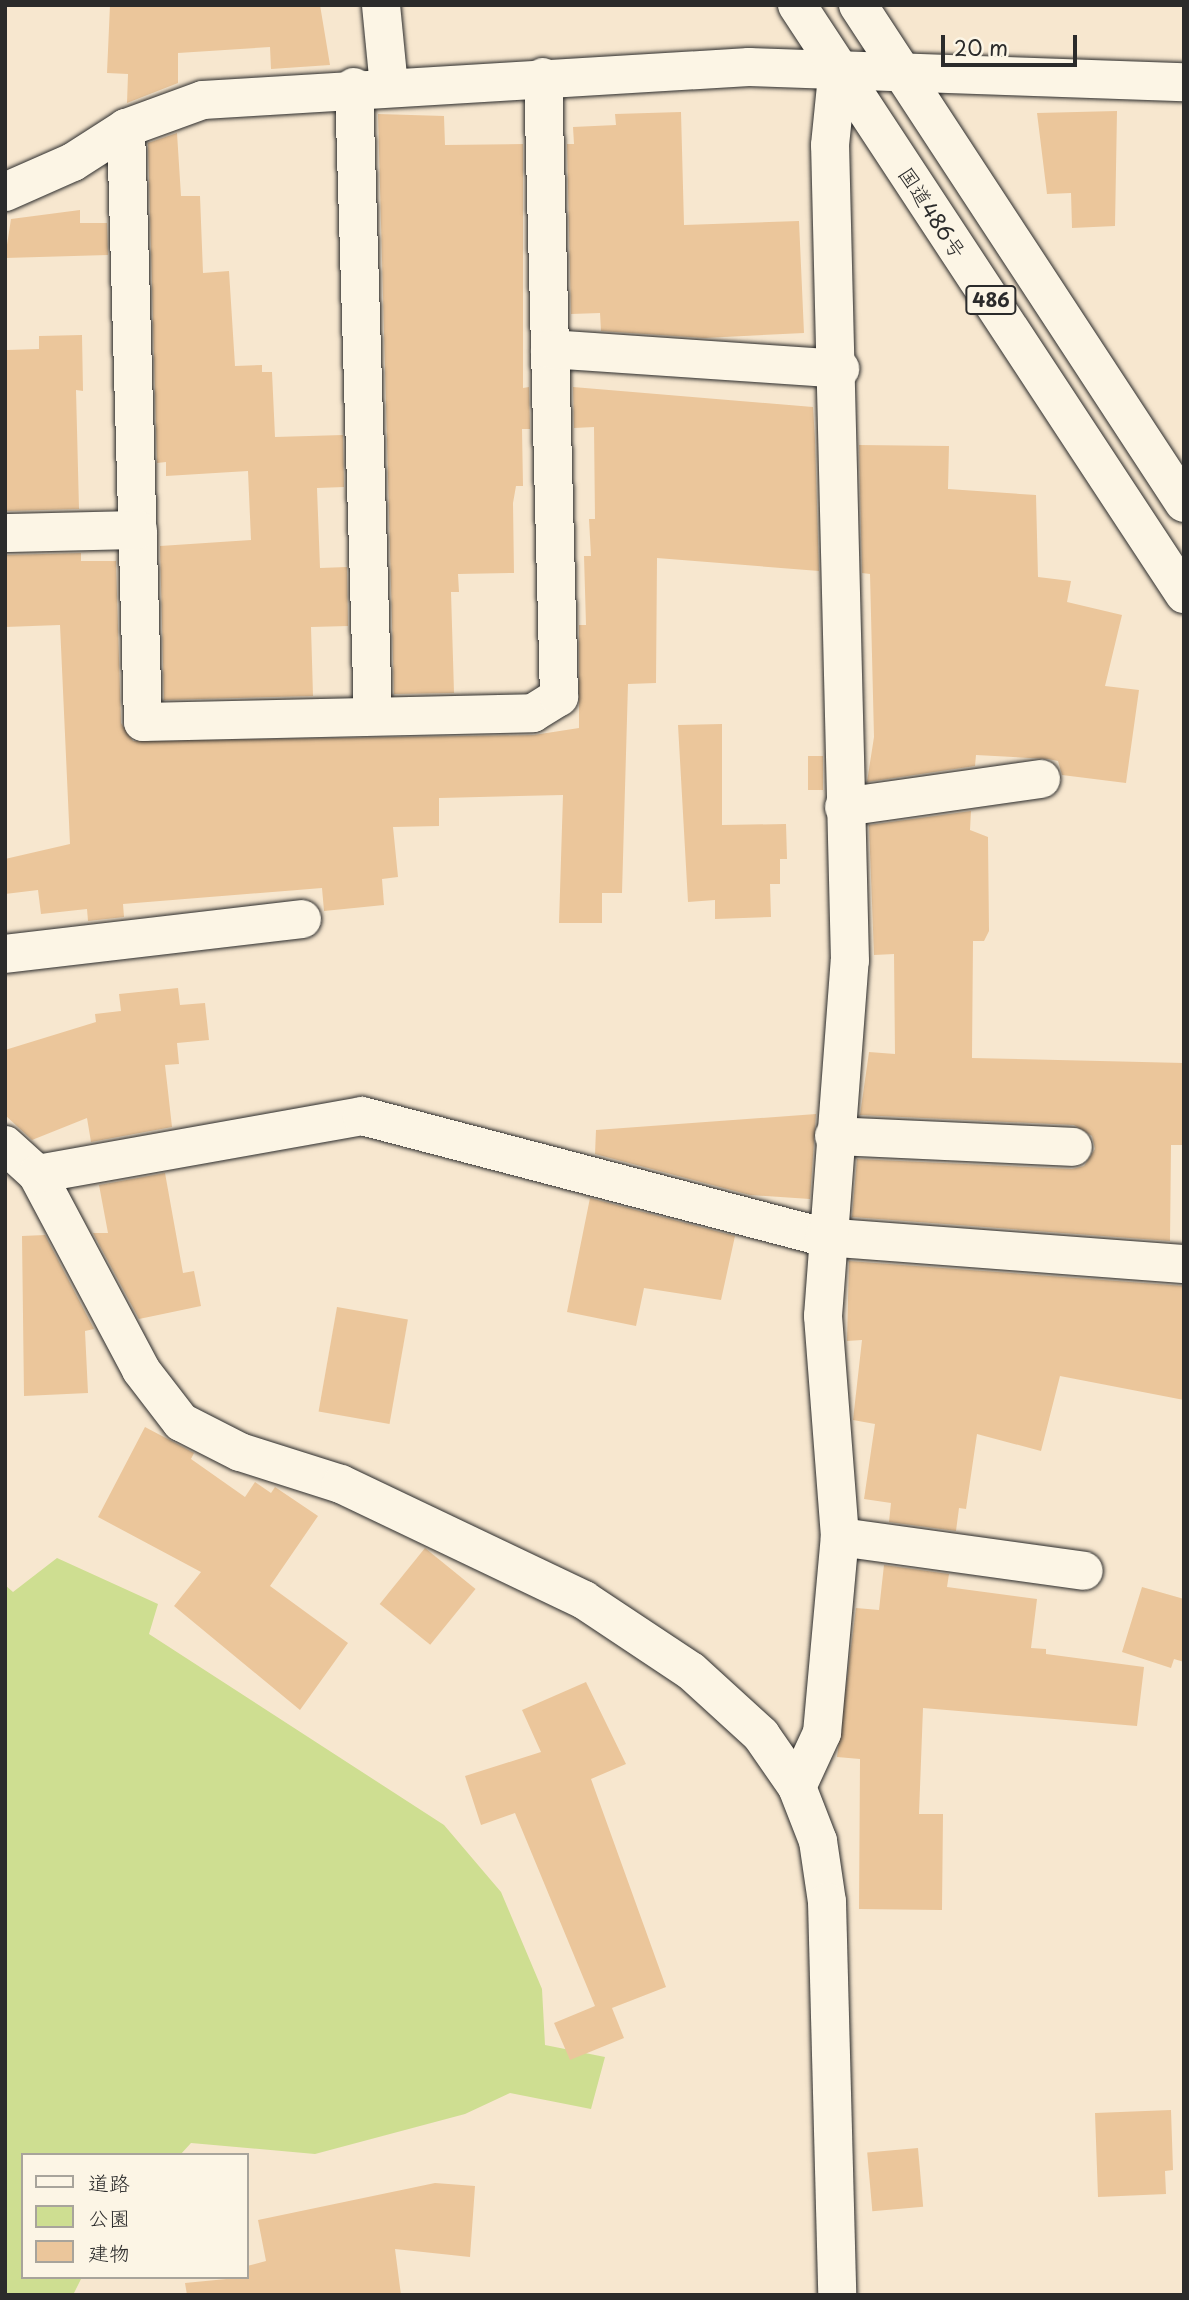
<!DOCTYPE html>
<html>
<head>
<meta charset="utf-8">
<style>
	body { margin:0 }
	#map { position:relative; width:1189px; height:2300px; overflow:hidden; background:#f7e7cf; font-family:"Playpen Sans","Klee One",sans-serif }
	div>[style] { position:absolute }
	.green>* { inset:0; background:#cede91 }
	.building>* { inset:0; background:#ebc69b; transform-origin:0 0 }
	.roads { filter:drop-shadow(0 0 2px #2b2b2b) drop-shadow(0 0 2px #2b2b2b) }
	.street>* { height:38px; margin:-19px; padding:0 19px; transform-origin:19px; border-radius:19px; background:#fcf5e5 }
	.highway>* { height:38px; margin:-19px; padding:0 19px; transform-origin:19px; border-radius:19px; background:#fcf5e5 }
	span { translate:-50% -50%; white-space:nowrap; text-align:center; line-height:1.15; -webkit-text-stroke:7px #fcf5e5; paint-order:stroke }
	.shield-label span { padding:2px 5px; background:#fcf5e5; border:2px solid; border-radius:5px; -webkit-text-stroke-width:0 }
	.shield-label { font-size:19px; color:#2b2b2b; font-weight:700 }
	.street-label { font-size:21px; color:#2b2b2b }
	.frame { position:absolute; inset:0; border:7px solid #2b2b2b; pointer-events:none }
	.legend { position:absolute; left:21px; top:2153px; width:228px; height:126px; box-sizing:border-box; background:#fcf5e5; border:2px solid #a8a49b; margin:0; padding:9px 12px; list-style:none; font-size:21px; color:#2b2b2b }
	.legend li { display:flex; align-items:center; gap:14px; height:35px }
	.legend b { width:35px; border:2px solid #a8a49b }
	.scale { position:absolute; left:941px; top:35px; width:136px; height:32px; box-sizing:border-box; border:4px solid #2b2b2b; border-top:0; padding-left:9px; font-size:21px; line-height:24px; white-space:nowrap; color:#2b2b2b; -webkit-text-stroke:5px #fcf5e5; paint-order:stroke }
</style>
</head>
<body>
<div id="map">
	<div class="green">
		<div style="clip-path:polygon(57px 1558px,158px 1604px,149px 1634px,444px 1825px,501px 1892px,542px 1989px,545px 2045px,605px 2057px,591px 2109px,510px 2093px,465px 2114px,315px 2154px,191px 2143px,180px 2155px,23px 2155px,23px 2277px,82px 2277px,73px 2295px,5px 2295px,5px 1585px,13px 1592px)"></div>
	</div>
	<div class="building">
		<div style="clip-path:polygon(110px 5px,320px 5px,330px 65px,271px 69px,270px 47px,178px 53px,178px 83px,127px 103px,128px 74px,107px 73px)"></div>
		<div style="clip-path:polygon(1117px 111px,1115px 226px,1072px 228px,1071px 193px,1047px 194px,1037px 113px)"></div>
		<div style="clip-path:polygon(681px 112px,684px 225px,799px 221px,804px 333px,704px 338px,601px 331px,600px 313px,571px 314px,567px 144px,574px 144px,573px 127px,616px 125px,615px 114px)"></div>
		<div style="clip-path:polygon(378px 114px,444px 116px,445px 145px,523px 144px,523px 388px,529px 387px,530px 429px,522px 429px,523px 486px,516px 486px,513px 503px,514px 573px,458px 574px,459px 592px,451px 592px,454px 693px,394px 694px)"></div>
		<div style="clip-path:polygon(177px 133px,181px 196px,200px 196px,203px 273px,229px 271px,235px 366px,262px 365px,262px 372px,272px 372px,275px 437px,343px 435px,344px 487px,317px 488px,320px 568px,347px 567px,348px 626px,311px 627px,313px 696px,164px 700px,160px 546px,251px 540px,248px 471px,166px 476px,166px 462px,157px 463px,148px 143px)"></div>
		<div style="clip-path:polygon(80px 210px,80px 223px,107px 223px,108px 255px,5px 258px,11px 219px)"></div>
		<div style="clip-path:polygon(82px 335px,83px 391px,76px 390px,79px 509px,7px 511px,7px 350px,39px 349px,39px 336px)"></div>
		<div style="clip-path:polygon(573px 387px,813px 407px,815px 439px,819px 571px,657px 558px,656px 683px,628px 684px,622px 893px,602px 893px,602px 923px,559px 923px,563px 795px,439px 798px,439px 826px,393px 827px,398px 877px,382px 879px,384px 905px,324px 911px,322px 888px,123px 904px,124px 917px,88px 921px,87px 909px,41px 914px,38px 890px,5px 894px,5px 859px,70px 844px,60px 625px,5px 627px,5px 555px,81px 553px,81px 561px,116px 561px,121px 723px,133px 741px,534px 735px,579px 728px,579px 625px,586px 625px,584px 556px,591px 556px,589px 519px,595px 519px,594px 427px,574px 428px)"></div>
		<div style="clip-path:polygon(859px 445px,949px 446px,948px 489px,1036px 495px,1038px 577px,1071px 581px,1067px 602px,1122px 615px,1105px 686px,1139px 690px,1126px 783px,1062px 775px,1058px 761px,1048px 759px,976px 755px,975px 766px,867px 782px,874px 737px,870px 574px,862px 573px)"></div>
		<div style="clip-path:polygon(722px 724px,722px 825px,786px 824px,787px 859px,780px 859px,780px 884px,770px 884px,771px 917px,715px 919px,715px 900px,688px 902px,678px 725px)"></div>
		<div style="left:808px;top:756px;width:15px;height:34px"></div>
		<div style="clip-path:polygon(971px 811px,970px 830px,988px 837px,989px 931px,984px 941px,973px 941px,972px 1058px,1184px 1063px,1184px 1145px,1171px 1145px,1170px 1241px,852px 1217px,857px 1159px,1072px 1169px,1084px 1166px,1095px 1149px,1092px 1136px,1074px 1125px,860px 1115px,869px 1052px,895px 1054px,894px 954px,874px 955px,869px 825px)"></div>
		<div style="clip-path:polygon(178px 988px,180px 1005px,205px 1003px,209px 1040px,177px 1043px,179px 1064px,165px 1065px,172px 1127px,91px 1142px,87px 1118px,32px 1140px,5px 1115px,5px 1050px,96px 1022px,95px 1014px,121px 1011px,119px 994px)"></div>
		<div style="clip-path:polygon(816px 1114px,810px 1199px,750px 1195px,595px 1154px,596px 1130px)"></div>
		<div style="clip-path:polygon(165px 1173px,183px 1273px,194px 1271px,201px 1306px,139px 1319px,93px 1233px,108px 1233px,99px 1185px)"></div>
		<div style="clip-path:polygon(590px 1198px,735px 1236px,721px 1300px,644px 1288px,636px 1326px,567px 1312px)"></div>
		<div style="clip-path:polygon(45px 1235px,94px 1329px,85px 1331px,88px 1393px,24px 1396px,22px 1236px)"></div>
		<div style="clip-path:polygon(849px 1261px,1184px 1286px,1184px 1400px,1060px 1376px,1041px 1451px,977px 1434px,966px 1509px,959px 1508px,956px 1531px,889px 1522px,891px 1503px,864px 1499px,875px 1424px,853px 1420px,862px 1340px,847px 1341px)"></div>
		<div style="left:337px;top:1307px;width:72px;height:106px;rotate:10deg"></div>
		<div style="clip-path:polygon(145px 1427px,194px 1453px,191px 1459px,245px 1497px,255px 1482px,271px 1493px,275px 1487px,318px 1516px,270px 1586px,348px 1643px,300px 1710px,174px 1606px,201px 1572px,98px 1517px)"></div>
		<div style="left:425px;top:1548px;width:65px;height:72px;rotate:39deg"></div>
		<div style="clip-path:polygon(884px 1565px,949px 1574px,947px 1587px,1037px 1599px,1031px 1648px,1046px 1649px,1046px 1654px,1144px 1667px,1137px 1726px,923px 1708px,919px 1814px,943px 1814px,942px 1910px,859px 1909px,860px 1759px,837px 1757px,856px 1608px,879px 1610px)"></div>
		<div style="clip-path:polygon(1142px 1587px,1184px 1599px,1184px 1662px,1174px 1659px,1171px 1668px,1122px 1652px)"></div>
		<div style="clip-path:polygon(586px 1682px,626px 1764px,591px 1779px,666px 1987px,612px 2008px,624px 2038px,570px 2060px,554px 2023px,595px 2006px,515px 1813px,481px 1825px,465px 1776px,541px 1752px,522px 1710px)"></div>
		<div style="clip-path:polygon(1171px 2110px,1173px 2170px,1165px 2171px,1166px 2194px,1098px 2197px,1095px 2113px)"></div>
		<div style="left:918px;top:2148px;width:59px;height:51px;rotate:85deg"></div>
		<div style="clip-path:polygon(435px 2183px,475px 2186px,470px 2257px,395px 2249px,401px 2295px,187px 2295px,185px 2283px,247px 2277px,247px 2266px,266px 2261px,258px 2220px)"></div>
	</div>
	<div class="roads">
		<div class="street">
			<div style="left:381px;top:5px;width:81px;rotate:84.4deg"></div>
			<div style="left:354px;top:87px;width:629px;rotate:88.27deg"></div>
			<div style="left:126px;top:128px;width:594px;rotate:88.36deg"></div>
			<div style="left:143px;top:722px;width:390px;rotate:-1.3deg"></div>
			<div style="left:533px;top:713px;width:31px;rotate:-32deg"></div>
			<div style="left:559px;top:697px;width:620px;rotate:-91.48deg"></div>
			<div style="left:5px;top:192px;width:74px;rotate:-23.8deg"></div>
			<div style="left:73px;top:162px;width:63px;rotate:-32.7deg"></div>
			<div style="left:126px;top:128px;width:82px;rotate:-20deg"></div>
			<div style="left:203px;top:100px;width:547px;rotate:-3.46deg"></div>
			<div style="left:749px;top:67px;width:435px;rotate:2deg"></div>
			<div style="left:550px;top:349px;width:291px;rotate:3.9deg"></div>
			<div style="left:5px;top:533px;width:133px;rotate:-1.3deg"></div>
			<div style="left:844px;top:807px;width:199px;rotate:-8.1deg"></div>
			<div style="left:5px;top:954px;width:299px;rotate:-6.7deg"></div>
			<div style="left:834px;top:1136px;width:239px;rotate:2.6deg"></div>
			<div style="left:5px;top:1145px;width:43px;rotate:42.2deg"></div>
			<div style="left:37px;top:1174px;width:222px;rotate:62deg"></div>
			<div style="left:141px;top:1370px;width:66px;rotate:52.4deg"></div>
			<div style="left:181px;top:1422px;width:66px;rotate:27deg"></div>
			<div style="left:240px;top:1452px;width:106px;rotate:17.6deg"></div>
			<div style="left:341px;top:1484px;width:269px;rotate:25.5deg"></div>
			<div style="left:584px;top:1600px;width:128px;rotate:33.6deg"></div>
			<div style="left:691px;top:1671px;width:95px;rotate:42.4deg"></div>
			<div style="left:761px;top:1735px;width:63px;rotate:55.3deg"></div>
			<div style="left:797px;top:1787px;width:58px;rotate:68.7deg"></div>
			<div style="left:818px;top:1841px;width:62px;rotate:81.6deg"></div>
			<div style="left:827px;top:1902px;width:393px;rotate:88.5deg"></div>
			<div style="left:37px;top:1174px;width:330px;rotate:-10.1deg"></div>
			<div style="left:362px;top:1116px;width:478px;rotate:14.7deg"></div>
			<div style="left:824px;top:1237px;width:361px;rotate:4.3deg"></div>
			<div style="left:840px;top:1537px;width:246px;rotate:7.9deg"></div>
			<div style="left:797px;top:1787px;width:60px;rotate:-65.2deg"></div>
			<div style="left:822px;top:1733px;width:197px;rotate:-84.8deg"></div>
			<div style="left:840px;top:1537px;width:222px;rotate:-94.4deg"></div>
			<div style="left:823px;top:1316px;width:356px;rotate:-85.7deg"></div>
			<div style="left:850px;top:961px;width:816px;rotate:-91.4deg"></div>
			<div style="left:830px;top:145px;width:79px;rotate:-84.2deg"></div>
		</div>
		<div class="highway">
			<div style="left:797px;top:5px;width:705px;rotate:56.69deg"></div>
			<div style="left:858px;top:5px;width:595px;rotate:56.79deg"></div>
		</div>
	</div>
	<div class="shield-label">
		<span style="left:991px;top:300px">486</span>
	</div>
	<div class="street-label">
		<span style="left:933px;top:212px;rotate:57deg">国道486号</span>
	</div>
	<div class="frame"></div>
	<ul class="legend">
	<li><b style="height:9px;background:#fcf5e5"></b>道路</li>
	<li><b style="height:19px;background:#cede91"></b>公園</li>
	<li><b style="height:19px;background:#ebc69b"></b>建物</li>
	</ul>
	<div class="scale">20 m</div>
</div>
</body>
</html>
